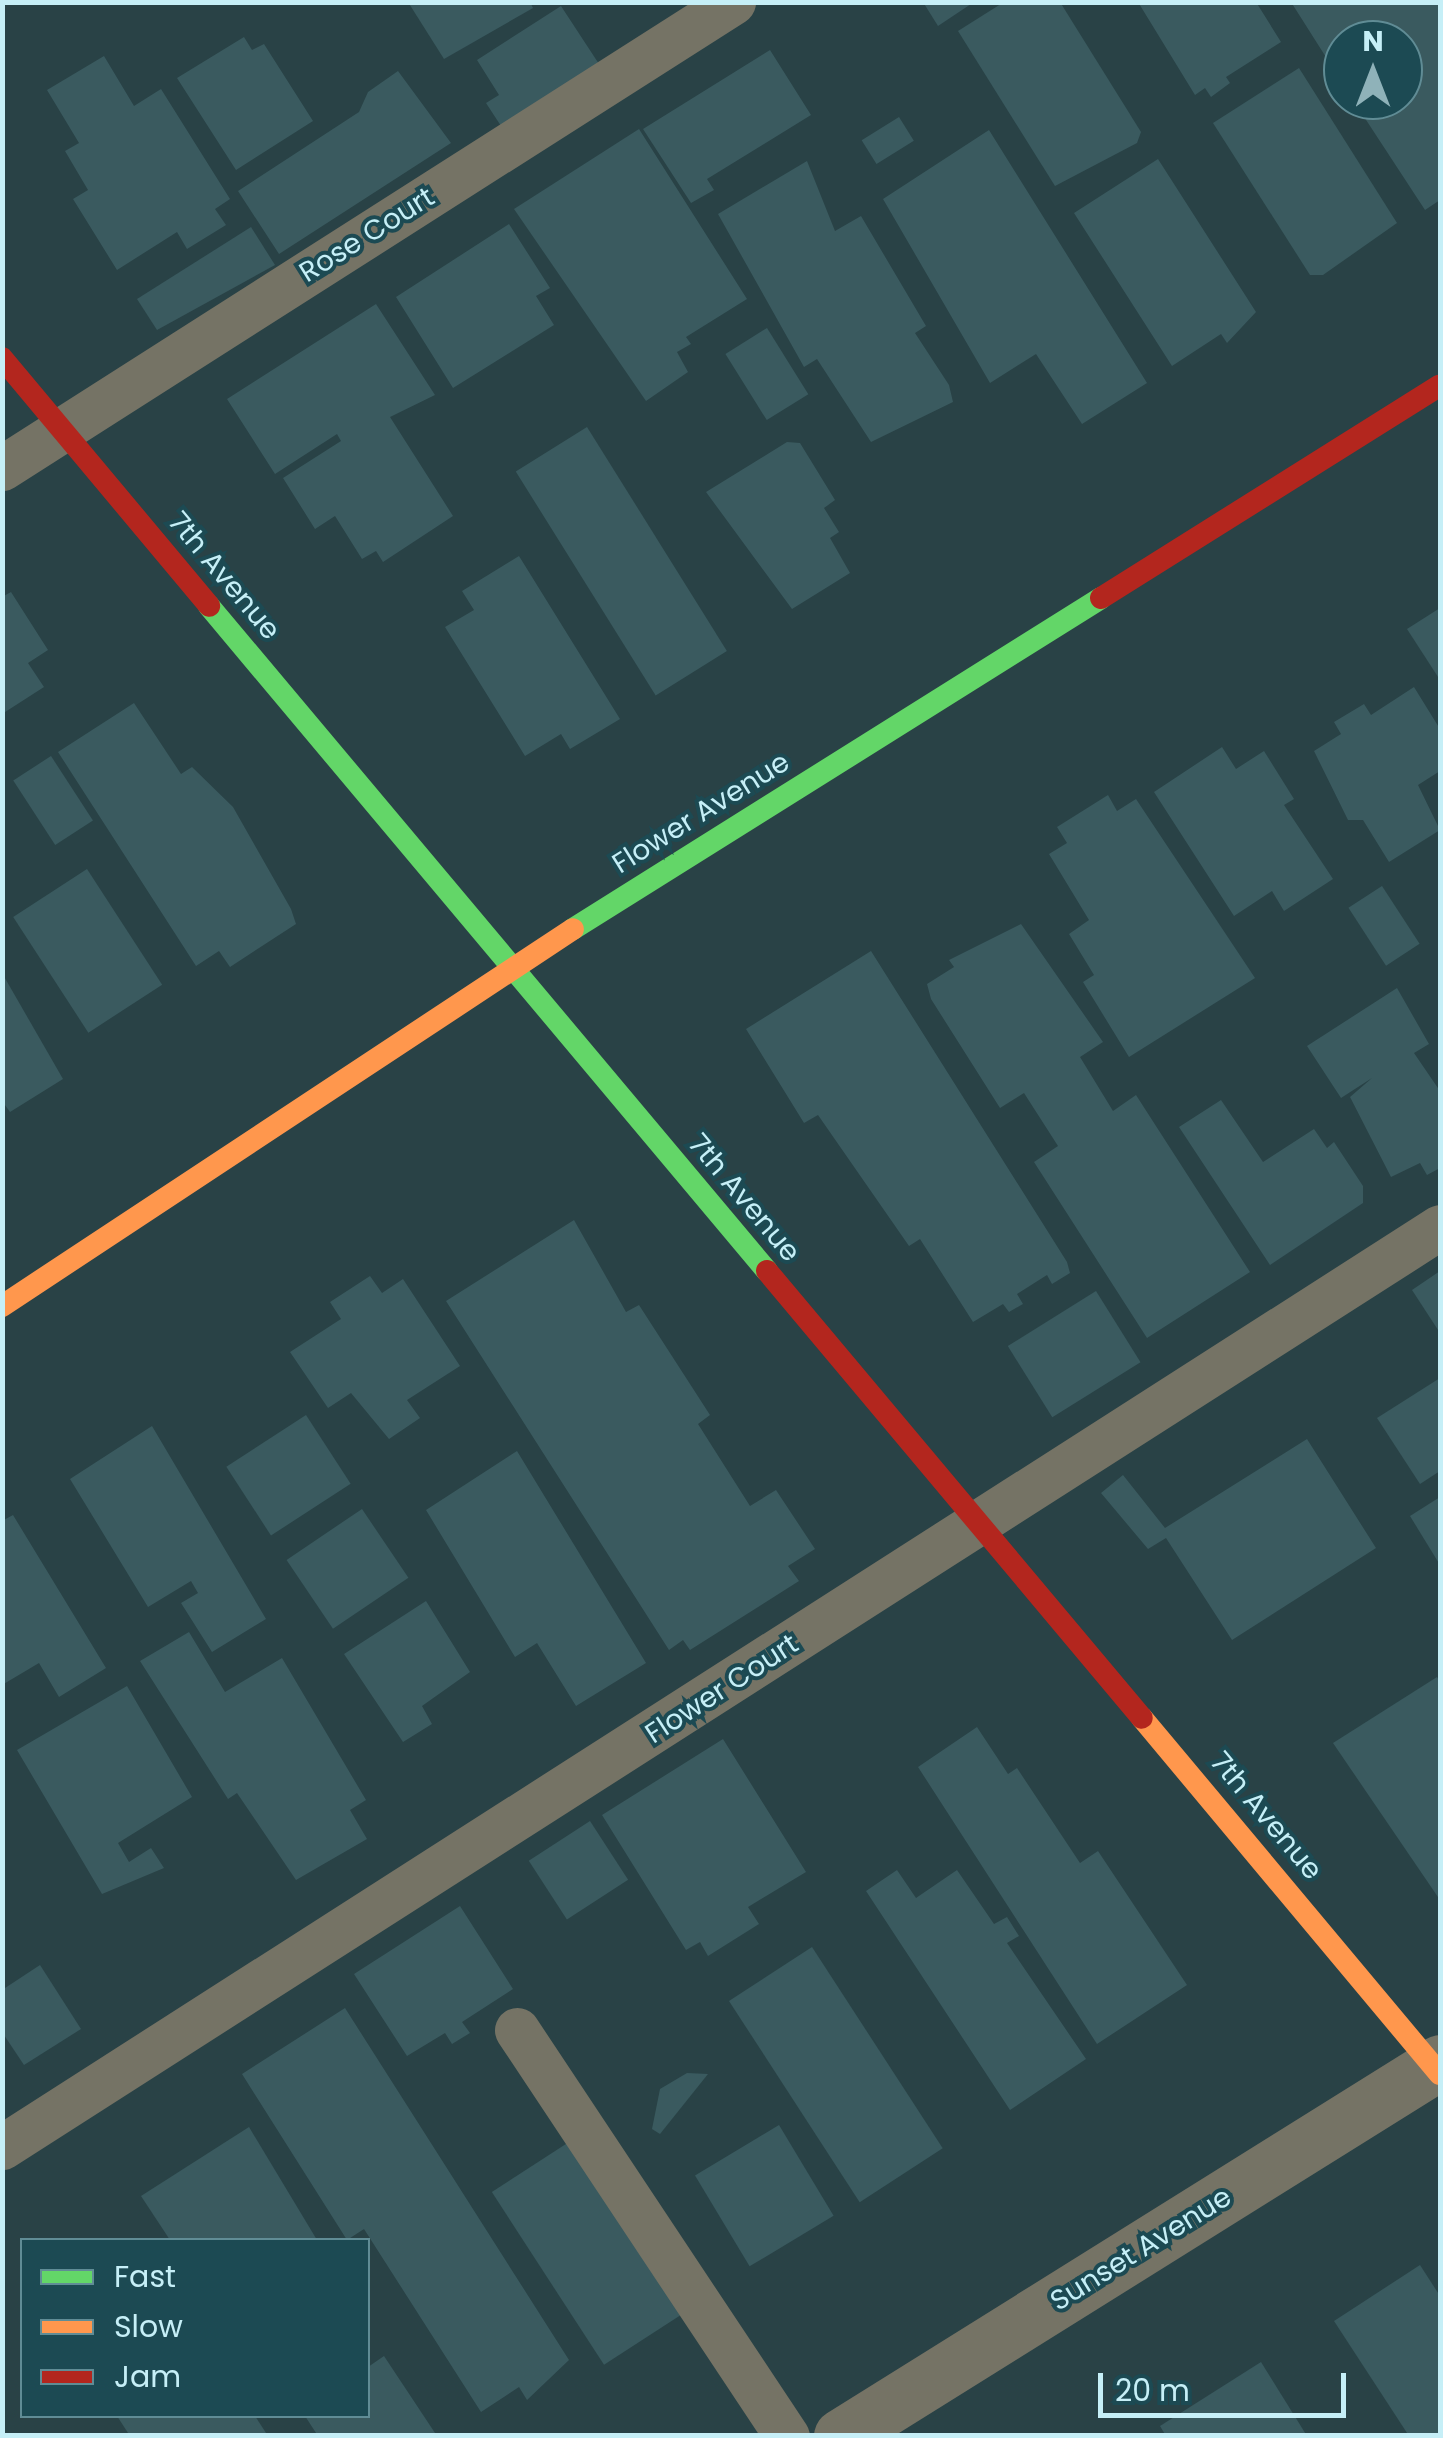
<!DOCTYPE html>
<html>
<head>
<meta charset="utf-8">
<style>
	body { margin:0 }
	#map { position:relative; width:1443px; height:2438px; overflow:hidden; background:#294246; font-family:Poppins,sans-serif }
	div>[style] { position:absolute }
	.building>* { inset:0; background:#3a5a5f; transform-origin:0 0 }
	.lane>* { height:45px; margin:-22.5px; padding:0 22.5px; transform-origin:22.5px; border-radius:22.5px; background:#757365 }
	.street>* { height:55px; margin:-27.5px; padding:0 27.5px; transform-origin:27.5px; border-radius:27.5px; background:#757365 }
	.fast>* { height:22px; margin:-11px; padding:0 11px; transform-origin:11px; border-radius:11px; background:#63d668 }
	.slow>* { height:22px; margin:-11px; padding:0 11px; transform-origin:11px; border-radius:11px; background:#ff974d }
	.jam>* { height:22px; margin:-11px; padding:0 11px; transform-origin:11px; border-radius:11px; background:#b3261e }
	span { translate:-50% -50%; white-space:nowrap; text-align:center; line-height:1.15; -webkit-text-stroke:8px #1c4a53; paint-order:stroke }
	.street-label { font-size:28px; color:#c6eff7 }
	.frame { position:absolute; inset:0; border:5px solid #c6eff7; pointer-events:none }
	.legend { position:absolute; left:20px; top:2238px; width:350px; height:180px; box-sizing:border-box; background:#1c4a53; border:2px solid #608c95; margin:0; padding:12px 18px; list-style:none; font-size:30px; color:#c6eff7 }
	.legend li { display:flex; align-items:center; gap:20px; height:50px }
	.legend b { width:50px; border:2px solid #608c95 }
	.north { position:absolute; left:1323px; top:20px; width:100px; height:100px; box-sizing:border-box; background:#1c4a53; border:2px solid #608c95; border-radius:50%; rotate:0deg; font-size:28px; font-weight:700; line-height:40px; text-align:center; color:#c6eff7 }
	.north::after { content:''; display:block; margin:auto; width:35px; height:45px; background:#8fb2b9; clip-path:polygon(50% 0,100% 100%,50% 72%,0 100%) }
	.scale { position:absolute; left:1098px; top:2373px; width:248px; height:45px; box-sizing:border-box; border:5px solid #c6eff7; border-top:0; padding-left:12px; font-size:30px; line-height:35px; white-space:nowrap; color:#c6eff7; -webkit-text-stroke:8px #1c4a53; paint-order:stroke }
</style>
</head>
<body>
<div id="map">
	<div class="building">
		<div style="clip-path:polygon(408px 2px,530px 2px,533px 8px,444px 59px)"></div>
		<div style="clip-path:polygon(923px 2px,974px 2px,938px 26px)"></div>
		<div style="clip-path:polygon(1004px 2px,1060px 2px,1141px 132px,1137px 143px,1055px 186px,958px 31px)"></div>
		<div style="clip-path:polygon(1138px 2px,1256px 2px,1281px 42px,1226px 77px,1230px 83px,1211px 97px,1205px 88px,1195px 95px)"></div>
		<div style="clip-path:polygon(1291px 2px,1439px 2px,1440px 200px,1425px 210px,1353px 100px,1403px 100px,1403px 40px,1343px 40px,1343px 84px)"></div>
		<div style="clip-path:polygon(561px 6px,599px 64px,501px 126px,486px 103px,499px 95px,477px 60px)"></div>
		<div style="clip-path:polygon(244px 37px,252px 50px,264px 44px,313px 121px,236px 170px,177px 78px)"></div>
		<div style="clip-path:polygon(770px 50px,811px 115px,707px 179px,714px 190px,691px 203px,643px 129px)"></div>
		<div style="clip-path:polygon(104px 56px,134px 106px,161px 89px,230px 199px,215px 209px,226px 225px,187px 249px,177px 232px,117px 270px,73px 199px,88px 190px,65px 151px,79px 143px,47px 90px)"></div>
		<div style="clip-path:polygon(1299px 68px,1397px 223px,1323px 275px,1310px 275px,1213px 123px)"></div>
		<div style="clip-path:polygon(398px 71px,451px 143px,279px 254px,238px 191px,359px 112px,368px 92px)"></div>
		<div style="left:899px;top:117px;width:28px;height:44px;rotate:58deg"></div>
		<div style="clip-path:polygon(639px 129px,747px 299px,686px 337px,691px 344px,677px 352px,688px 372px,646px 401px,514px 209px)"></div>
		<div style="clip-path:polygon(989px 130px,1147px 383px,1082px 424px,1036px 354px,990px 383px,883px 199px)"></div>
		<div style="clip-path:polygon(1158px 159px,1256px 312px,1227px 343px,1221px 334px,1172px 366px,1074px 213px)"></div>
		<div style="clip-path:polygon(807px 161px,835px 231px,861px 216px,926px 326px,915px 333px,949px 385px,953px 402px,871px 442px,817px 359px,804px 367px,718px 214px)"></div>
		<div style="clip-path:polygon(509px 224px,550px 288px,536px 296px,554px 325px,453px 388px,396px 297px)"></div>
		<div style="clip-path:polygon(251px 227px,275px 265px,157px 330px,137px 299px)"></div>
		<div style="clip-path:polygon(376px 304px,435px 395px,390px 417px,453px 516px,383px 562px,376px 551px,362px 559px,335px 516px,315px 529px,283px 478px,341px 441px,337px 434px,275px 474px,227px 399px)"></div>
		<div style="left:767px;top:328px;width:78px;height:49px;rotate:58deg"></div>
		<div style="left:587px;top:427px;width:264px;height:84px;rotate:58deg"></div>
		<div style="clip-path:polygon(787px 442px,800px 443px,835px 500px,824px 508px,839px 532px,830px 538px,850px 573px,792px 609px,706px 492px)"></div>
		<div style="clip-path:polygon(519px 556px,620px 719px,570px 749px,561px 734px,525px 756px,445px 627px,474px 610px,462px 591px)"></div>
		<div style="clip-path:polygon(11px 592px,48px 650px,28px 663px,44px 687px,2px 714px,2px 597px)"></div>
		<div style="clip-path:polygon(1440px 608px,1440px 680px,1407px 629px)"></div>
		<div style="clip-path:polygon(1414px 687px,1440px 729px,1440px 771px,1418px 785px,1440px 830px,1389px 862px,1363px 820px,1348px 820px,1314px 751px,1341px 734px,1334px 722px,1364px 704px,1371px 715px)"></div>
		<div style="clip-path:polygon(134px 703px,181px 774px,192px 767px,233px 807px,291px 909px,296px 924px,230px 967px,219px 951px,196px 966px,58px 752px)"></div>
		<div style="clip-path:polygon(1222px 747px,1236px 769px,1264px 751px,1294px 799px,1284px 805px,1333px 879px,1284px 911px,1272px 891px,1234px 916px,1154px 792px)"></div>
		<div style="left:51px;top:756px;width:77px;height:45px;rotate:57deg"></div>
		<div style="clip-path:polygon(1108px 795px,1117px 811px,1136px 799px,1255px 978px,1129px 1057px,1083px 982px,1094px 975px,1069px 934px,1089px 920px,1049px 854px,1067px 843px,1057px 827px)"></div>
		<div style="left:87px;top:869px;width:138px;height:88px;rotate:57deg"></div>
		<div style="left:1382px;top:886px;width:69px;height:40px;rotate:57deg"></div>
		<div style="clip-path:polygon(1021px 924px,1103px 1042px,1080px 1057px,1113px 1111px,1136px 1095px,1250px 1272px,1147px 1338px,1034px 1162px,1058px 1146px,1024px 1093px,1000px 1108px,931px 999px,927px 984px,954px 967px,949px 960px)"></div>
		<div style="clip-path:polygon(871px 951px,1067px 1262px,1070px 1273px,1052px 1284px,1047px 1275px,1017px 1294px,1023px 1304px,1009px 1312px,1003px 1304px,973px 1322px,920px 1239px,909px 1246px,818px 1115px,804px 1123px,746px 1029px)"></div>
		<div style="clip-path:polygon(2px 973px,63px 1079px,10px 1112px,2px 1101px)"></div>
		<div style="clip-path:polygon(1397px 988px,1429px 1044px,1414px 1053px,1440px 1091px,1440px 1168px,1427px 1175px,1420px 1163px,1391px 1177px,1350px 1097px,1372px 1078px,1341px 1098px,1307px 1046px)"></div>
		<div style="clip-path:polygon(1221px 1100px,1263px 1162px,1314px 1129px,1327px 1148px,1334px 1142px,1363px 1186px,1363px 1203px,1270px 1265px,1179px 1127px)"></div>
		<div style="clip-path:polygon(574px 1220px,626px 1312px,639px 1305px,710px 1415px,698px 1424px,750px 1506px,776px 1490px,815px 1549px,788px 1566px,799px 1581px,690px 1650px,683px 1640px,669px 1650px,446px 1301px)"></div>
		<div style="clip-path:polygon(1440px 1271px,1440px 1333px,1412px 1290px)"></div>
		<div style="clip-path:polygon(370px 1276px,382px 1293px,403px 1279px,460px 1366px,407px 1400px,420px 1418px,389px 1439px,351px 1393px,328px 1408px,290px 1352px,341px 1319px,330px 1302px)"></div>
		<div style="left:1096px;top:1291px;width:84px;height:104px;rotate:58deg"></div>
		<div style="clip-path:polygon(1440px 1378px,1440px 1471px,1420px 1484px,1377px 1418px)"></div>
		<div style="left:306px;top:1415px;width:82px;height:95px;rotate:57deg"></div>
		<div style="clip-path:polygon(152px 1426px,266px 1619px,212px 1652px,181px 1603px,198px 1593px,191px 1581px,148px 1607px,70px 1479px)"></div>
		<div style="clip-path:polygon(1307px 1439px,1376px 1548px,1232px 1640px,1166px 1538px,1148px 1549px,1101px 1493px,1123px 1475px,1165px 1528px)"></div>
		<div style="clip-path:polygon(517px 1451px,646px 1663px,576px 1706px,537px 1643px,515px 1657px,426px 1510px)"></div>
		<div style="clip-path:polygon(1440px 1497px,1440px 1565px,1410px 1516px)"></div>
		<div style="left:362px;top:1509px;width:83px;height:91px;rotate:56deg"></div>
		<div style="clip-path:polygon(13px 1515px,106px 1668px,59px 1697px,39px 1663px,2px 1685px,2px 1521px)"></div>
		<div style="clip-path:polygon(426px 1601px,470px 1672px,422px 1706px,432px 1724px,403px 1742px,344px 1654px)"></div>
		<div style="clip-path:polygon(189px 1632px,225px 1692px,282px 1658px,366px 1800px,350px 1810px,367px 1839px,296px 1880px,237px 1793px,228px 1799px,140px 1661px)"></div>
		<div style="clip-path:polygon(1437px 1677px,1440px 1682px,1440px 1900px,1333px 1743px)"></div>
		<div style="clip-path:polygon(127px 1686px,192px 1797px,118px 1843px,129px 1862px,151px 1848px,164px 1868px,102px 1894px,17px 1750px)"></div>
		<div style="clip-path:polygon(977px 1727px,1008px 1774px,1017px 1768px,1080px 1863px,1098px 1851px,1187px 1985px,1097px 2044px,918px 1767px)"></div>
		<div style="clip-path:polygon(723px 1739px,806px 1872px,748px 1907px,759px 1924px,708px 1956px,700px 1942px,686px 1950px,602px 1815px)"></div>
		<div style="left:590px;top:1821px;width:70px;height:73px;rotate:57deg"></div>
		<div style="clip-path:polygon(897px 1870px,916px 1898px,957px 1870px,994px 1924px,1007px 1917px,1019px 1936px,1007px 1943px,1086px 2059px,1010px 2110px,866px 1891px)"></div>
		<div style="clip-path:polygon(460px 1906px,513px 1989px,462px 2022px,470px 2033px,452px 2044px,445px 2033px,407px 2056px,354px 1974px)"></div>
		<div style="left:812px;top:1947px;width:240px;height:99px;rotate:57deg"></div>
		<div style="clip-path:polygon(40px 1965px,81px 2029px,24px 2065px,2px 2032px,2px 1990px)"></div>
		<div style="clip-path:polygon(345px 2008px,569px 2360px,527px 2400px,519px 2387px,481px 2412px,364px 2229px,347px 2240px,242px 2074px)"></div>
		<div style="clip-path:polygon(687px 2073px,708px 2074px,660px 2134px,652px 2129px,660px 2089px)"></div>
		<div style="left:779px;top:2125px;width:106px;height:98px;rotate:59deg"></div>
		<div style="clip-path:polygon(249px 2127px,317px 2240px,170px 2240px,141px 2196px)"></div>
		<div style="left:569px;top:2142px;width:206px;height:92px;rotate:57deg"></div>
		<div style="clip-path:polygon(1420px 2265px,1440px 2296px,1440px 2436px,1409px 2436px,1334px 2321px)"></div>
		<div style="clip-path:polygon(384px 2356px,437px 2436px,318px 2436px,305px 2416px,368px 2416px,368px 2367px)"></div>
		<div style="clip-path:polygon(1261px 2362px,1307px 2436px,1166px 2436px,1160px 2426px)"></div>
		<div style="clip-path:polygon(117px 2416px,255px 2416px,268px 2436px,130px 2436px)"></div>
	</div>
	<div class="lane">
		<div style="left:2px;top:468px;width:867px;rotate:-32.52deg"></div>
		<div style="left:517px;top:2030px;width:488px;rotate:56.4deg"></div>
		<div style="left:2px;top:2147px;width:1707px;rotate:-32.61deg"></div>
	</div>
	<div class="street">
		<div style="left:841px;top:2436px;width:706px;rotate:-31.98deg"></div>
	</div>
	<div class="fast">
		<div style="left:209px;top:606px;width:868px;rotate:50deg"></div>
		<div style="left:573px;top:929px;width:623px;rotate:-32.08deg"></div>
	</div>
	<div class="slow">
		<div style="left:2px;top:1306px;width:684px;rotate:-33.43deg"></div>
		<div style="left:1142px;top:1718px;width:464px;rotate:50.1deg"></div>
	</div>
	<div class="jam">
		<div style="left:2px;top:358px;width:323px;rotate:50.1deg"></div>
		<div style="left:1101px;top:598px;width:400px;rotate:-32.1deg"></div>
		<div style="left:767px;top:1271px;width:583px;rotate:50.01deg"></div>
	</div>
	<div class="street-label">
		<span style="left:367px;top:235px;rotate:-32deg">Rose Court</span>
		<span style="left:224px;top:576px;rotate:50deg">7th Avenue</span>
		<span style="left:701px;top:813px;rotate:-32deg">Flower Avenue</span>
		<span style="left:744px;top:1198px;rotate:50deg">7th Avenue</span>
		<span style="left:722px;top:1689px;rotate:-33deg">Flower Court</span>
		<span style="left:1266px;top:1816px;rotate:50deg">7th Avenue</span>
		<span style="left:1141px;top:2249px;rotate:-32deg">Sunset Avenue</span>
	</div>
	<div class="frame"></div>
	<ul class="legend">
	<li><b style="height:12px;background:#63d668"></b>Fast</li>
	<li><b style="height:12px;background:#ff974d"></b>Slow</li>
	<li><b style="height:12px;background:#b3261e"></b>Jam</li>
	</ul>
	<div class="north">N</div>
	<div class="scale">20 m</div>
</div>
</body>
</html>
